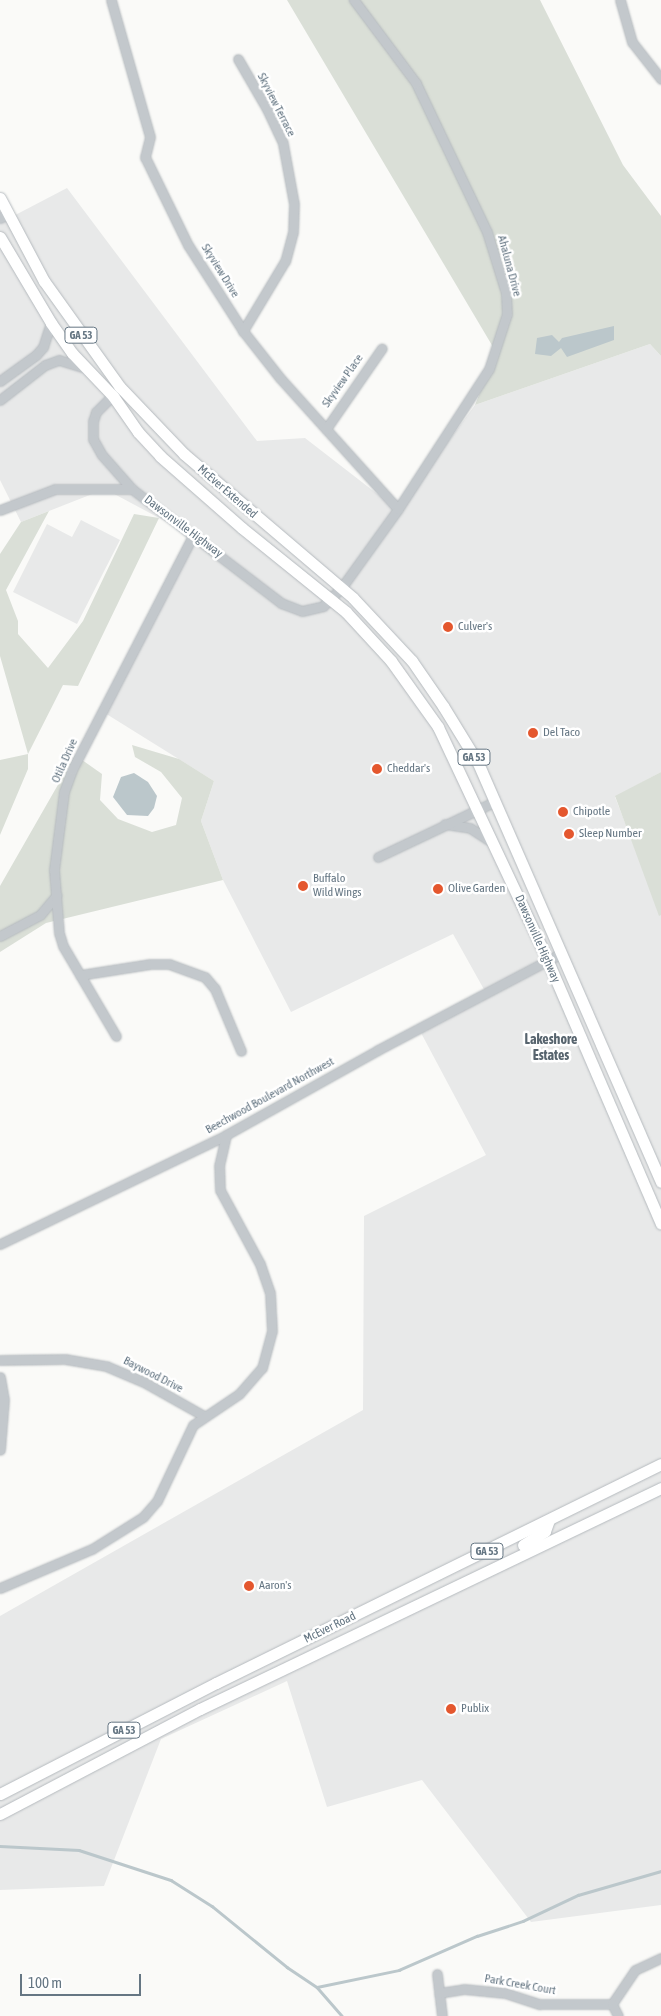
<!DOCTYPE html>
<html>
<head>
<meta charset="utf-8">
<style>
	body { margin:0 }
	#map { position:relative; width:661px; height:2016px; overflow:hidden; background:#fafaf8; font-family:"Asap Condensed",sans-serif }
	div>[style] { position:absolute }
	.built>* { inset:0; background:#e8e9e9 }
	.green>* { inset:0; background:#dadfd7 }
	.water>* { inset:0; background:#bbc7cb }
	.stream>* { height:2.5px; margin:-1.25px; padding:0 1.25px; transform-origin:1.25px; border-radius:1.25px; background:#bbc7cb }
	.roads { filter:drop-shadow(0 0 1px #b5babe) drop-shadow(0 0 1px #b5babe) }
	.minor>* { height:9px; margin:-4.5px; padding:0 4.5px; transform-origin:4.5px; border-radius:4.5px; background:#c3c8cc }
	.major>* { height:11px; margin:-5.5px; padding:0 5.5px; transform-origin:5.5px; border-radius:5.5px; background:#fff }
	.dots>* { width:14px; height:14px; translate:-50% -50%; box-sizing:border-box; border:2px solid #fff; border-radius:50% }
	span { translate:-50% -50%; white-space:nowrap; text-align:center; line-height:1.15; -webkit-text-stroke:5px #fff; paint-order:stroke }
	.shield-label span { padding:1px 4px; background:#fff; border:1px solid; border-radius:4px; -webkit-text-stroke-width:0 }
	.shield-label { font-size:11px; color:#657683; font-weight:700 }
	.street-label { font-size:12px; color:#657683 }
	.poi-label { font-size:12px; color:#657683 }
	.left { translate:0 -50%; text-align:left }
	.neighbourhood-label { font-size:14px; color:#57646e; font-weight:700 }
	.scale { position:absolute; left:20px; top:1974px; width:121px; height:22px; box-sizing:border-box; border:2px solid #657683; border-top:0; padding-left:6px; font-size:15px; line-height:18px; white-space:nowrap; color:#657683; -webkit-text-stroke:4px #fff; paint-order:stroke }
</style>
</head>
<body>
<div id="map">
	<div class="built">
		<div style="clip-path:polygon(67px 188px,257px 441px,305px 438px,398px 510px,475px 405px,650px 344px,661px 356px,661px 772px,615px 797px,661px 915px,661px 1905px,531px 1922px,422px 1780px,327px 1807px,287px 1681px,161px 1739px,104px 1886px,0 1890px,0 1616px,363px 1410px,364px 1216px,486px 1155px,420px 1031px,486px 993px,453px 934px,291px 1012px,223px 880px,201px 821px,214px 781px,100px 710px,189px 534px,105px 489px,21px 522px,0 480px,0 223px)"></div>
		<div style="clip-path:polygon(81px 520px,120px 540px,77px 624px,13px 592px,47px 524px,72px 537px)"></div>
	</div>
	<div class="green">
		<div style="clip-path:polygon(287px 0,540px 0,623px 165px,661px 216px,661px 356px,650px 344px,475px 405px,496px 352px)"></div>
		<div style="clip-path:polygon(49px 511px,6px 590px,18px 621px,18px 634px,48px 668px,83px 621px,134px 514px,159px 518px,78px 686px,63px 685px,28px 754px,28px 769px,0 835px,0 760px,28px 754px,0 656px,0 554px,21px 522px)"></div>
		<div style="clip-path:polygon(132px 745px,179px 759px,214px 781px,201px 821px,223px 880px,46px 923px,0 952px,0 886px,75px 755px,102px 774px,100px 800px,118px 819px,152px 832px,176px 825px,182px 798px,161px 772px,135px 757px)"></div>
		<div style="clip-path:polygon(661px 772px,661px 915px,659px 916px,615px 796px)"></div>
	</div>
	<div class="water">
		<div style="clip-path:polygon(614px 326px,614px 340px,567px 357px,561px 348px,551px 356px,535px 354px,537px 338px,552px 335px,559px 342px,562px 338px)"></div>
		<div style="clip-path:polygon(134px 773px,148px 782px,157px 796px,154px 808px,148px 816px,127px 815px,113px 797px,121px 777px)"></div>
	</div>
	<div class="stream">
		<div style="left:0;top:1846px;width:79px;rotate:2.9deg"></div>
		<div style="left:79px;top:1850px;width:97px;rotate:18.1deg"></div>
		<div style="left:171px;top:1880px;width:49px;rotate:32.4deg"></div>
		<div style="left:212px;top:1906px;width:97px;rotate:39.1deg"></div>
		<div style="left:287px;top:1967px;width:36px;rotate:34deg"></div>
		<div style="left:317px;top:1987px;width:38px;rotate:49deg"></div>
		<div style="left:317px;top:1987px;width:84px;rotate:-11.7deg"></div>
		<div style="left:399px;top:1970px;width:85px;rotate:-23.6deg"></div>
		<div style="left:477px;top:1936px;width:48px;rotate:-18.1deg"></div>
		<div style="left:523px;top:1921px;width:61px;rotate:-25.3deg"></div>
		<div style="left:578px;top:1895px;width:86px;rotate:-16.1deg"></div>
	</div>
	<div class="roads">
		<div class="minor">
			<div style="left:111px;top:0;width:142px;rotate:74.1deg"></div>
			<div style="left:150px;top:137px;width:21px;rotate:104deg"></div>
			<div style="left:145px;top:157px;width:98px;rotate:64deg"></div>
			<div style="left:188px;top:245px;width:102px;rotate:57.4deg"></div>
			<div style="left:243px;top:331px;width:60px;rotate:51.8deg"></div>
			<div style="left:280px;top:378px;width:176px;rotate:48deg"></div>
			<div style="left:620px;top:0;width:44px;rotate:74.1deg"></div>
			<div style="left:632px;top:42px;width:47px;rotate:51.9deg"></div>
			<div style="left:238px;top:59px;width:58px;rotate:59.9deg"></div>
			<div style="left:267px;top:109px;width:38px;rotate:65deg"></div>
			<div style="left:283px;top:144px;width:61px;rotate:79.6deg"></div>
			<div style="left:294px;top:204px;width:28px;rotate:92deg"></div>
			<div style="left:293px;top:232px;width:30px;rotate:105deg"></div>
			<div style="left:285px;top:261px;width:82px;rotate:121deg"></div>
			<div style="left:0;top:218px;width:8px;rotate:-30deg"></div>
			<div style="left:0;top:381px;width:44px;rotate:-35.8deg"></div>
			<div style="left:36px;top:355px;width:11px;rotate:-49deg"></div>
			<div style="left:43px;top:347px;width:25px;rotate:-72deg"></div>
			<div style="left:117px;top:391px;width:30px;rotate:135deg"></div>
			<div style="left:96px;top:412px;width:9px;rotate:108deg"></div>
			<div style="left:93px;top:421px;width:18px;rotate:90deg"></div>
			<div style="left:93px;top:439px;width:18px;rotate:61deg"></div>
			<div style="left:102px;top:455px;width:45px;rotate:48.6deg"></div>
			<div style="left:132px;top:489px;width:188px;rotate:37.4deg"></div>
			<div style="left:281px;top:603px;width:22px;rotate:21deg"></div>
			<div style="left:302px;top:611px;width:22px;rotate:-13deg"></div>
			<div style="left:323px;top:606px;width:27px;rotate:-45deg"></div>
			<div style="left:342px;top:587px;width:96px;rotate:-54.3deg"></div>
			<div style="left:398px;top:509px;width:167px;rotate:-57deg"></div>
			<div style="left:489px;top:369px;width:58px;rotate:-71.9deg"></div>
			<div style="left:507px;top:314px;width:21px;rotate:-93deg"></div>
			<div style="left:506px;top:293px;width:64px;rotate:-107.3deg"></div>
			<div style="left:487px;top:232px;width:165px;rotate:-115.5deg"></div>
			<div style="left:416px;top:83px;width:104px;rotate:-126.8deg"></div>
			<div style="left:0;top:400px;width:57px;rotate:-37.9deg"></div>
			<div style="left:45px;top:365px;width:15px;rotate:-20deg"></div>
			<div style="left:59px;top:360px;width:30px;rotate:17deg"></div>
			<div style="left:326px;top:429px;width:98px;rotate:-55.3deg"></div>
			<div style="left:0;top:510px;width:59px;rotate:-20.9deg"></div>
			<div style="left:55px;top:489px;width:77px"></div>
			<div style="left:445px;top:824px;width:25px;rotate:9deg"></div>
			<div style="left:470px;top:828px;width:27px;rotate:33deg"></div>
			<div style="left:378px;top:857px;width:128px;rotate:-25.4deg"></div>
			<div style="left:0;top:936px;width:45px;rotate:-27.7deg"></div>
			<div style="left:40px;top:915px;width:26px;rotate:-50deg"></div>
			<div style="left:80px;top:975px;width:71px;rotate:-8.9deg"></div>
			<div style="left:150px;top:964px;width:19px"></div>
			<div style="left:169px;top:964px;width:38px;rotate:20deg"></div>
			<div style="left:205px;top:977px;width:16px;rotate:50deg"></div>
			<div style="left:215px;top:989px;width:67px;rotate:67.2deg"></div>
			<div style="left:116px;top:1036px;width:104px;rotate:-120.5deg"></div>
			<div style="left:63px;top:946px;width:14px;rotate:-107deg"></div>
			<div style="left:59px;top:933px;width:63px;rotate:-94.5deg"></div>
			<div style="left:54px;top:870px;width:79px;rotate:-82.7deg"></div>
			<div style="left:64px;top:792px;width:23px;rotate:-70deg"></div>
			<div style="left:72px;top:770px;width:263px;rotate:-62.7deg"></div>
			<div style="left:0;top:1244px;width:251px;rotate:-25.7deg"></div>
			<div style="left:226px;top:1135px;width:174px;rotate:-29.2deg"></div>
			<div style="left:378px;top:1050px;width:206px;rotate:-27.8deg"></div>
			<div style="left:0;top:1360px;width:65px;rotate:-0.9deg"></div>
			<div style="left:65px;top:1359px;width:42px;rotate:9.7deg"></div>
			<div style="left:106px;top:1366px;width:39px;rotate:23deg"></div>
			<div style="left:142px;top:1381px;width:71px;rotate:29.4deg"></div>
			<div style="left:0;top:1377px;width:23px;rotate:80deg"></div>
			<div style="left:4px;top:1400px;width:50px;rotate:94.6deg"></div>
			<div style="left:0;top:1588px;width:100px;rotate:-23deg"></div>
			<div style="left:92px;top:1549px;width:60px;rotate:-32.1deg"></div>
			<div style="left:143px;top:1517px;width:21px;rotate:-49deg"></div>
			<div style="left:157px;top:1501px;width:84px;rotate:-64.7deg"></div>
			<div style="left:193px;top:1425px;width:55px;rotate:-34deg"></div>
			<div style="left:239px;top:1394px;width:35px;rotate:-49deg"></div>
			<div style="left:262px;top:1368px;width:38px;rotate:-75deg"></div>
			<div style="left:272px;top:1331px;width:38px;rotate:-93deg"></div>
			<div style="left:270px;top:1293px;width:31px;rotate:-109deg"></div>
			<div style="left:260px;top:1264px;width:84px;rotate:-118.4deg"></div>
			<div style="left:220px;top:1190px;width:24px;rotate:-92deg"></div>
			<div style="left:219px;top:1166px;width:32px;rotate:-77deg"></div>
			<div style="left:437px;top:1974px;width:42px;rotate:83.2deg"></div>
			<div style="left:439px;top:1993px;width:25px;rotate:-9deg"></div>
			<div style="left:464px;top:1989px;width:41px;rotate:5.6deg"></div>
			<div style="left:505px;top:1993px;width:36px;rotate:18deg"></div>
			<div style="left:539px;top:2004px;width:73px"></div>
			<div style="left:612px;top:2004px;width:41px;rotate:-55.9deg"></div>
			<div style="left:635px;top:1970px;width:29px;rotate:-25deg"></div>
			<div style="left:612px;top:2004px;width:13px;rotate:63deg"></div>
		</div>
		<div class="major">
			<div style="left:0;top:198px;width:94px;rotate:62.1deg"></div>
			<div style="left:44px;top:281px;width:130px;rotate:54.4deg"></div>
			<div style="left:120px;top:387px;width:93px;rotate:46.3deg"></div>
			<div style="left:184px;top:454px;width:222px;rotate:40.4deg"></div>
			<div style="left:353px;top:598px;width:86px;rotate:46.9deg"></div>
			<div style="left:412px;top:661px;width:55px;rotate:55.4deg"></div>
			<div style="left:443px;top:706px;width:67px;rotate:58.4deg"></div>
			<div style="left:478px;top:763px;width:457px;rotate:66.4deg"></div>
			<div style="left:0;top:237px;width:100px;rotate:59.3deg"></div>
			<div style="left:51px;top:323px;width:37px;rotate:55deg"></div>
			<div style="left:72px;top:353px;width:59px;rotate:46.4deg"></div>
			<div style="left:113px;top:396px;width:44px;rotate:55.2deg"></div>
			<div style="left:138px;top:432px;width:33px;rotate:47deg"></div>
			<div style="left:160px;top:456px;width:109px;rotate:41.3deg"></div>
			<div style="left:242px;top:528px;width:134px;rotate:38.9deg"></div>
			<div style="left:346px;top:612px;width:67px;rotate:47.4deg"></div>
			<div style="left:391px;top:661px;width:81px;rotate:54.5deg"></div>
			<div style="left:438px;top:727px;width:256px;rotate:64.8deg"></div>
			<div style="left:547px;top:959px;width:288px;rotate:66.7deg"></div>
			<div style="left:523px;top:1545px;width:26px;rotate:-32deg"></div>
			<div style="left:545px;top:1531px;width:12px;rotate:-70deg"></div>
			<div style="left:0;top:1794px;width:243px;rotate:-27.2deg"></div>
			<div style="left:216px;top:1683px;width:496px;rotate:-26.2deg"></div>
			<div style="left:0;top:1814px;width:226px;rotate:-27.7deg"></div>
			<div style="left:200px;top:1709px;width:511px;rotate:-25.61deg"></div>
		</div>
	</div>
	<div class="dots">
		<div style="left:448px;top:627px;background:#e4572e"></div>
		<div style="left:533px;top:733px;background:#e4572e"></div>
		<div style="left:377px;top:769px;background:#e4572e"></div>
		<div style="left:563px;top:812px;background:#e4572e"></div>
		<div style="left:569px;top:834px;background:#e4572e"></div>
		<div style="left:303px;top:886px;background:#e4572e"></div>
		<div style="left:438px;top:889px;background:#e4572e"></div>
		<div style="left:249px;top:1586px;background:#e4572e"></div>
		<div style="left:451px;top:1709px;background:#e4572e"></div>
	</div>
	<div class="shield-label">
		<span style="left:81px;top:335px">GA 53</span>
		<span style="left:474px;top:757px">GA 53</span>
		<span style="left:487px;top:1551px">GA 53</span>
		<span style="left:124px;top:1730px">GA 53</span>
	</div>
	<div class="street-label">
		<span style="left:276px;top:105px;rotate:63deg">Skyview Terrace</span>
		<span style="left:509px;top:266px;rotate:75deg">Ahaluna Drive</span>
		<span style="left:220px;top:271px;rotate:58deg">Skyview Drive</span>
		<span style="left:343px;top:381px;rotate:-55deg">Skyview Place</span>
		<span style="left:227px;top:492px;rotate:41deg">McEver Extended</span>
		<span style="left:183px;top:527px;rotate:37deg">Dawsonville Highway</span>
		<span style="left:65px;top:761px;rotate:-66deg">Otila Drive</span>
		<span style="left:537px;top:939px;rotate:66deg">Dawsonville Highway</span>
		<span style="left:270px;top:1096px;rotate:-29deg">Beechwood Boulevard Northwest</span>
		<span style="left:153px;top:1375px;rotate:27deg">Baywood Drive</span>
		<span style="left:330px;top:1628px;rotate:-26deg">McEver Road</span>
		<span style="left:520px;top:1985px;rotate:10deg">Park Creek Court</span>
	</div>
	<div class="poi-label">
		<span class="left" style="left:458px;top:627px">Culver's</span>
		<span class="left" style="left:543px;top:733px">Del Taco</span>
		<span class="left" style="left:387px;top:769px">Cheddar's</span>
		<span class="left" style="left:573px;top:812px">Chipotle</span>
		<span class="left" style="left:579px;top:834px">Sleep Number</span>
		<span class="left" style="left:313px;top:886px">Buffalo<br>Wild Wings</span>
		<span class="left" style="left:448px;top:889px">Olive Garden</span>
		<span class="left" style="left:259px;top:1586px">Aaron's</span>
		<span class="left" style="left:461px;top:1709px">Publix</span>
	</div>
	<div class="neighbourhood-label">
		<span style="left:551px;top:1047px">Lakeshore<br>Estates</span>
	</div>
	<div class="scale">100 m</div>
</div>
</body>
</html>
